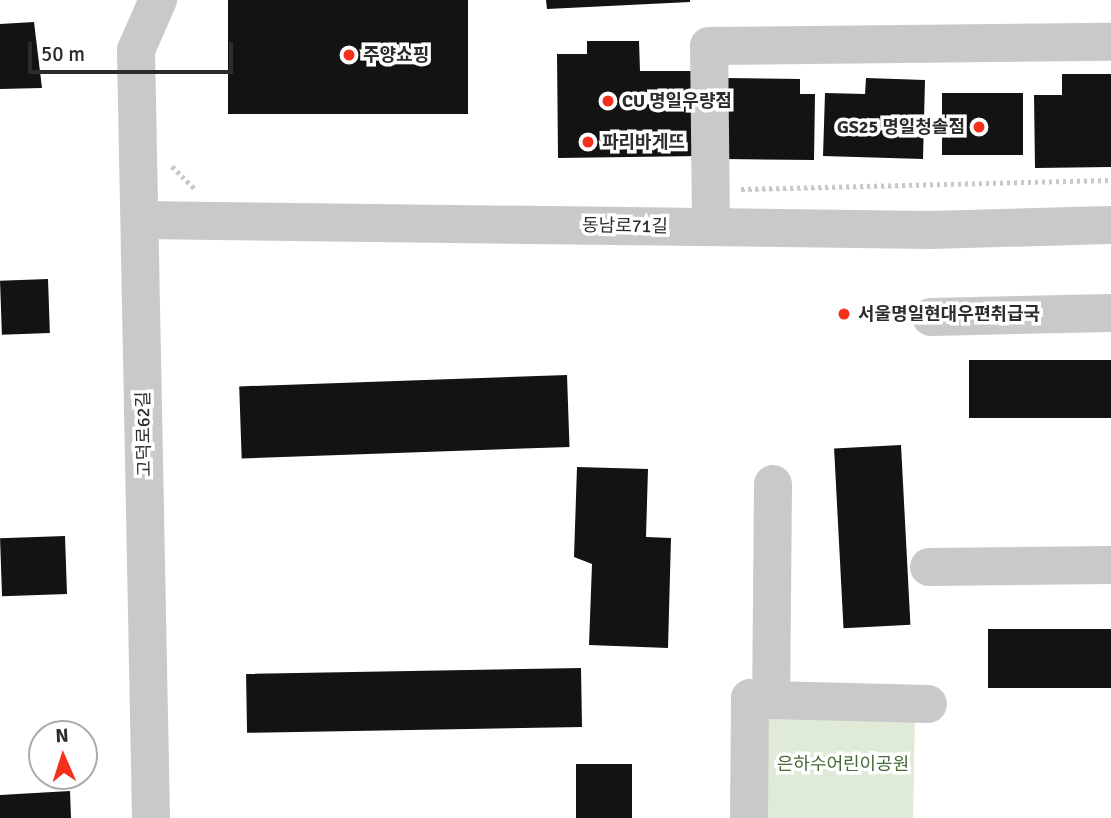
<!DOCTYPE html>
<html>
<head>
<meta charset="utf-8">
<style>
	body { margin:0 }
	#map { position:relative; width:1111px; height:818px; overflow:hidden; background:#fff; font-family:Signika,"Noto Sans KR",sans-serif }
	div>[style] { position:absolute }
	.green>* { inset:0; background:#dfebd7; transform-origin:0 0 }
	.building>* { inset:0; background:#131313; transform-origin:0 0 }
	.path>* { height:4.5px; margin-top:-2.25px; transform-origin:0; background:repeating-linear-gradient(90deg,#c9c9c9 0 3.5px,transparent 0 7px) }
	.minor>* { height:38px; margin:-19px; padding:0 19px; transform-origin:19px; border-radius:19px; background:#c9c9c9 }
	.dots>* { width:19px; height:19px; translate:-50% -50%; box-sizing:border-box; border:4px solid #fff; border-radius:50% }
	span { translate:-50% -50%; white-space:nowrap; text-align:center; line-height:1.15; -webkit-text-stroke:7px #fff; paint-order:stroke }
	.poi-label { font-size:18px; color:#2c2c2c; font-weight:700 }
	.left { translate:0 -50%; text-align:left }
	.right { translate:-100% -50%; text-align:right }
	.street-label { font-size:18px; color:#2c2c2c }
	.park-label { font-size:18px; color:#466b36 }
	.north { position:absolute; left:28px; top:720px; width:70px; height:70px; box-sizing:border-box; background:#fff; border:2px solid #ababab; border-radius:50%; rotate:357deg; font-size:19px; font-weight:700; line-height:28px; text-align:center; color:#2c2c2c }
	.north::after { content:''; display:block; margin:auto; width:24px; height:32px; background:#f4301c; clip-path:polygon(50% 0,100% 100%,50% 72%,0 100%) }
	.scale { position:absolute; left:28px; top:42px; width:205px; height:32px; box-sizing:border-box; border:4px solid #2c2c2c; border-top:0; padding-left:9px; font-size:21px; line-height:24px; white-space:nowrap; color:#2c2c2c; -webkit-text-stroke:5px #fff; paint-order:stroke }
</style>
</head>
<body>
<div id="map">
	<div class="green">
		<div style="left:759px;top:708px;width:156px;height:110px;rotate:1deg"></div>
	</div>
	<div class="building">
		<div style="left:228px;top:0;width:240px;height:114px"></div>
		<div style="clip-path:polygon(546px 0,690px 0,690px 2px,547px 9px)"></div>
		<div style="clip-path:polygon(34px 22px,42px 88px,0 89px,0 24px)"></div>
		<div style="clip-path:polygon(587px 41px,639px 41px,640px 71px,700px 71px,701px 156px,558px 158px,557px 54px,587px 54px)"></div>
		<div style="clip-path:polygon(1062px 74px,1111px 74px,1111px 167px,1035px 168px,1034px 95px,1062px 95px)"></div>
		<div style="clip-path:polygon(724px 78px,800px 79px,800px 94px,815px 94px,814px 160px,723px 159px)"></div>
		<div style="clip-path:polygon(866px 78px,925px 80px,923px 159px,823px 156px,825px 93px,865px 94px)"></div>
		<div style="left:942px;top:93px;width:81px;height:62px"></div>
		<div style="left:48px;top:279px;width:54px;height:48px;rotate:88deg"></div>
		<div style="left:1111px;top:360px;width:58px;height:142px;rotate:90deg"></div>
		<div style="left:567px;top:375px;width:72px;height:328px;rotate:88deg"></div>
		<div style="left:901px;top:445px;width:180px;height:67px;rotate:87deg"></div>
		<div style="clip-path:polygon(577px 467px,648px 469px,646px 537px,671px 538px,668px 648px,589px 645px,592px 564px,574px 557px)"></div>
		<div style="left:65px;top:536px;width:58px;height:65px;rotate:88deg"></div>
		<div style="left:1111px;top:629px;width:59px;height:123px;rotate:90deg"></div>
		<div style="left:581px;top:668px;width:59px;height:335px;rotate:89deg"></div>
		<div style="left:576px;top:764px;width:56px;height:54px"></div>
		<div style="clip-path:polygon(70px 791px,71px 818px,0 818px,0 795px)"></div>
	</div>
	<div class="path">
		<div style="left:172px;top:166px;width:33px;rotate:45deg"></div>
		<div style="left:741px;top:189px;width:370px;rotate:-1.4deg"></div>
	</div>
	<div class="minor">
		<div style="left:140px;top:220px;width:791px;rotate:0.72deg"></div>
		<div style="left:931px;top:230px;width:180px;rotate:-1.6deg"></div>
		<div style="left:711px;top:227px;width:181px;rotate:-90.6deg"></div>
		<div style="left:709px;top:46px;width:402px;rotate:-0.6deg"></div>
		<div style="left:931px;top:317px;width:180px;rotate:-1.3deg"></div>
		<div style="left:773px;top:484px;width:216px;rotate:90.5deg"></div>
		<div style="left:771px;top:700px;width:157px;rotate:1.5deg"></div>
		<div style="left:929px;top:567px;width:182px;rotate:-0.6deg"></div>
		<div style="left:151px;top:818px;width:768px;rotate:-91.12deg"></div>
		<div style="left:136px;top:50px;width:55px;rotate:-66.3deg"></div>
		<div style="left:749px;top:818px;width:120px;rotate:-89.5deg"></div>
		<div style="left:750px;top:698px;width:21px;rotate:5deg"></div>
	</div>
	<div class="dots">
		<div style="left:349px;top:55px;background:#f4301c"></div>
		<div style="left:608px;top:101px;background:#f4301c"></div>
		<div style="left:979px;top:127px;background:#f4301c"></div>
		<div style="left:588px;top:142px;background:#f4301c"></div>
		<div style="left:844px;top:314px;background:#f4301c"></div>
	</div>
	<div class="poi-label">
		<span class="left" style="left:363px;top:55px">주양쇼핑</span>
		<span class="left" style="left:622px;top:101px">CU 명일우량점</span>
		<span class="right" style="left:965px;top:127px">GS25 명일청솔점</span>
		<span class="left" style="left:602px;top:142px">파리바게뜨</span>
		<span class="left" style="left:858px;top:314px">서울명일현대우편취급국</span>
	</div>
	<div class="street-label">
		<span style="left:625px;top:226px;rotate:1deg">동남로71길</span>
		<span style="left:144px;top:434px;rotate:-91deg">고덕로62길</span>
	</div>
	<div class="park-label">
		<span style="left:843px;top:764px">은하수어린이공원</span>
	</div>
	<div class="north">N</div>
	<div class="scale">50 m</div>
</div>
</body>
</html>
